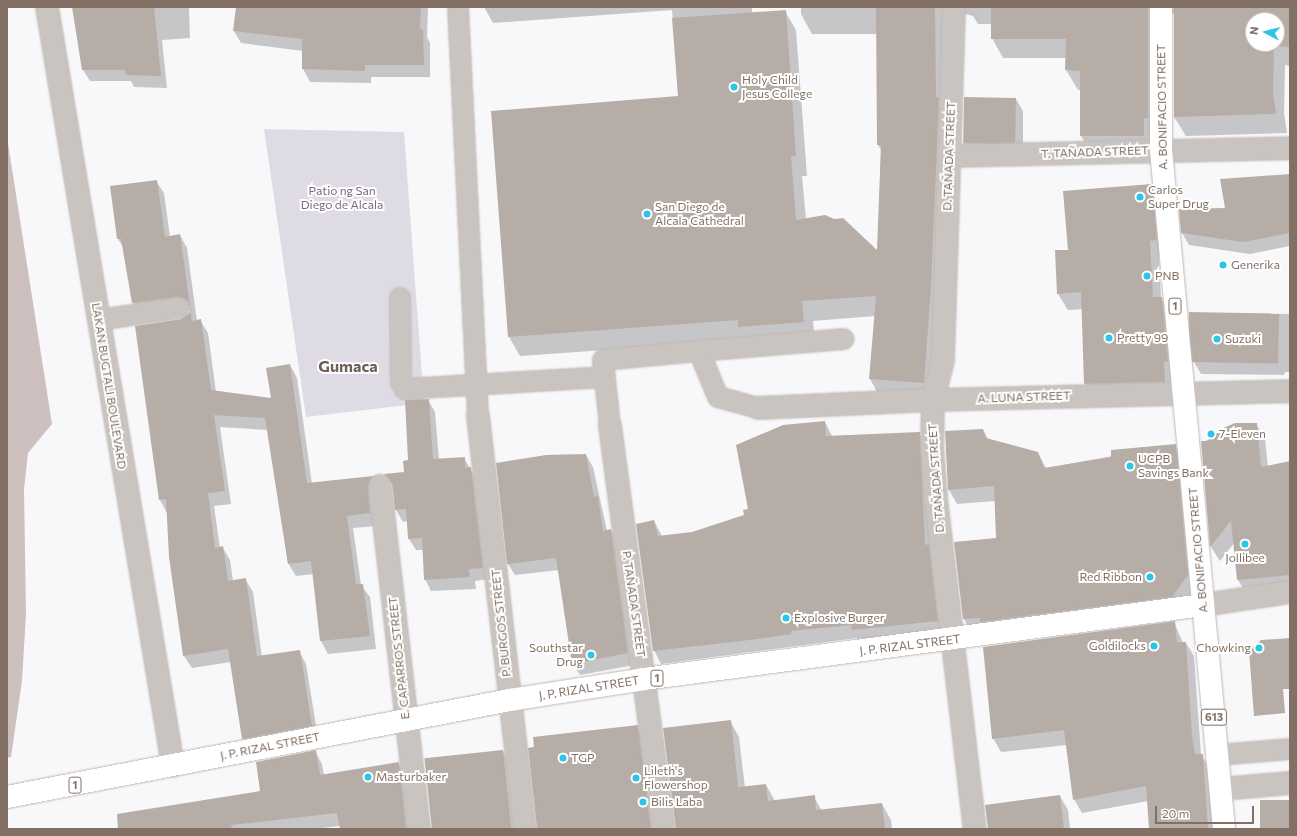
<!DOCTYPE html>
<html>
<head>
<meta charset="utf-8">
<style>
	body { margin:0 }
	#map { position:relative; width:1297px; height:836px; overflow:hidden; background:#f8f8fa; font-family:Commissioner,sans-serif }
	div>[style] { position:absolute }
	.green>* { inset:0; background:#dfdbe4 }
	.water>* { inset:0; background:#cdc0be }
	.shadow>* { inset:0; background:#0003 }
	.building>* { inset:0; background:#b7ada7; transform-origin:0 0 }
	.roads { filter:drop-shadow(0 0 1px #beb8b4) drop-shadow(0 0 1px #beb8b4) }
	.lane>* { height:20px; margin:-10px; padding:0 10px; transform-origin:10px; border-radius:10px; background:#cac4c1 }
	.street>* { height:22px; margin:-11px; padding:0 11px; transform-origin:11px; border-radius:11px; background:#cac4c1 }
	.primary>* { height:22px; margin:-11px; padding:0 11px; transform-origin:11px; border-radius:11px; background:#fff }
	.dots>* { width:11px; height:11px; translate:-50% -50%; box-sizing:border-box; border:2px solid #fff; border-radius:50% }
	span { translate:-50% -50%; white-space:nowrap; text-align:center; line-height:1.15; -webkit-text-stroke:4px #fff; paint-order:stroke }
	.shield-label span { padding:1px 3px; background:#fff; border:1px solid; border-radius:3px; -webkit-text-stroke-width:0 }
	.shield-label { font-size:11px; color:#837064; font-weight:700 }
	.poi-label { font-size:12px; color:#837064 }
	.left { translate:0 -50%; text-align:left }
	.right { translate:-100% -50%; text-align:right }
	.street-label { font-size:12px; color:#837064 }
	.park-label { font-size:12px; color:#796880 }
	.district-label { font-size:16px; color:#6e5f57; font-weight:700 }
	.frame { position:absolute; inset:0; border:8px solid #837064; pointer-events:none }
	.north { position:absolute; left:1245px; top:12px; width:40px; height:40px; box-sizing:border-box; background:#fff; border:1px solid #cdc6c1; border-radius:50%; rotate:277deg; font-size:11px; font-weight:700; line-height:16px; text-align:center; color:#837064 }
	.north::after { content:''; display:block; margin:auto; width:14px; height:18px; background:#2cc5e5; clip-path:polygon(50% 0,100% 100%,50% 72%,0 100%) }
	.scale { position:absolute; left:1155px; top:806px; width:99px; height:18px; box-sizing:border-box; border:2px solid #837064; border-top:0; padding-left:5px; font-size:12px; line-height:14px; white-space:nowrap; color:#837064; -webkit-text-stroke:3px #fff; paint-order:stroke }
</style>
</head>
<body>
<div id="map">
	<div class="green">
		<div style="clip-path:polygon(264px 129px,404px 132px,424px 403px,306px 417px)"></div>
	</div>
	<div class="water">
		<div style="clip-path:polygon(7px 137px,52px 424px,28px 453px,24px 489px,26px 614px,22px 681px,11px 757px,7px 758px)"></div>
	</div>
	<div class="shadow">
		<div style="clip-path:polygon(73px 7px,189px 7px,190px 38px,162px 40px,167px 88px,134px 87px,131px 81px,90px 81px,83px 70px)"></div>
		<div style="clip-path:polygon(237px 7px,428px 7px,427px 37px,430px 43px,430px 77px,371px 77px,371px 83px,310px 82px,303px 69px,303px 51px,241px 43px,234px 31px)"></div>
		<div style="clip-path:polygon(evenodd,484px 7px,752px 7px,752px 13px,785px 11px,796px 30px,807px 176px,802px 176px,806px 219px,878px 252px,881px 150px,878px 145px,877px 34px,812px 34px,801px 14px,801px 7px,1290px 7px,1290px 66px,1285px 65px,1284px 113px,1287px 133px,1186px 136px,1174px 117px,1174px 14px,1172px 14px,1161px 20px,1154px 155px,1092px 155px,1081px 136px,1081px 90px,1078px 90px,1066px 70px,1067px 58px,1003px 58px,992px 38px,992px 24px,978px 24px,973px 16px,966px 14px,959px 16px,935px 402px,881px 399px,870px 379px,875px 316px,813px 321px,815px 342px,747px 340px,520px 356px,509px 337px,679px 97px,672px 10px,493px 23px,484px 7px,1253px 20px,1277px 20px,1277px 44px,1253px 44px,1253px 20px)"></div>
		<div style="clip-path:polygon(1016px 99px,1023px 111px,1023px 154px,970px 155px,963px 143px)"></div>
		<div style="clip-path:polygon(1290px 175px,1290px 246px,1250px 254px,1189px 245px,1182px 233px)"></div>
		<div style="clip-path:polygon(156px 181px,164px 193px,170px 237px,180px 235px,187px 248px,197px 321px,200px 320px,208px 333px,216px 392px,272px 399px,290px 365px,297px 378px,312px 484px,373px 477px,380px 489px,377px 526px,353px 528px,361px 585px,370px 597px,376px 649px,328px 654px,321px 641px,314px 574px,296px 576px,288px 563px,268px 430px,220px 427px,231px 504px,214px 506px,220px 548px,223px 548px,230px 560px,233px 581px,245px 579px,253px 592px,262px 657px,299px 651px,306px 664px,318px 738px,250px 751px,243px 739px,231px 662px,192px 668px,184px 656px,167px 513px,160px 500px,136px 327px,181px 320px,191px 311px,186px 309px,140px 316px,133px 303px,124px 249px,118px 239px,111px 187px)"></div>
		<div style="clip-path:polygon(1151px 185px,1161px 201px,1166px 257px,1159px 257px,1161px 298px,1171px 315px,1174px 398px,1095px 400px,1085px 383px,1083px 309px,1068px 310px,1058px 294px,1069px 251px)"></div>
		<div style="clip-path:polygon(1190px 313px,1290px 314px,1290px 372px,1285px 372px,1284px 375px,1201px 374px,1194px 362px)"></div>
		<div style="clip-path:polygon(428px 400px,435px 412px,439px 460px,464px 458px,477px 480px,489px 579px,475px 581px,476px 589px,431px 591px,425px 579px,423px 550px,416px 550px,409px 539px,408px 521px,403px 522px,396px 510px,394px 488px,386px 475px,405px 473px)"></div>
		<div style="clip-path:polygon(825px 422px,832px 436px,919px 433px,927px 446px,945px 634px,860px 643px,857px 638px,661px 664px,654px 650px,654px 521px,662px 536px,692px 533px,745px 516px)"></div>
		<div style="clip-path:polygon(1256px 424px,1265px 439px,1268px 467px,1290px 462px,1290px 591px,1247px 595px,1238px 580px,1234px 543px,1220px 561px,1211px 547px,1202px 442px)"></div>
		<div style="clip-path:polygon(983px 430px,988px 439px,1038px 453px,1046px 468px,1175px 445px,1184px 459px,1196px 590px,1180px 611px,972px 633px,964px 619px,997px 539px,995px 501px,957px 504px,949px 490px,946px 432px)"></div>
		<div style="clip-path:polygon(586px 455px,593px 467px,607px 531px,611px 530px,617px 541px,634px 665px,580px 675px,573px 664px,559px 570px,515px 575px,508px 564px,497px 464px)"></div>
		<div style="clip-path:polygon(1174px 622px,1183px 643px,1186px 643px,1194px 656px,1201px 755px,1210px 768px,1214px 829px,1150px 829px,1148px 801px,1082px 813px,1074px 799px,1067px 745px,1001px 752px,993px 738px)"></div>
		<div style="clip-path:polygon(730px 721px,739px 737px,745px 788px,766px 785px,775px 801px,814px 797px,822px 811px,882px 804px,891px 820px,892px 829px,677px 829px)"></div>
		<div style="clip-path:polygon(637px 727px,646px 743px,658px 829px,538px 829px)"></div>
		<div style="clip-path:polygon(315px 751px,322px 764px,324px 775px,398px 763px,405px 776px,411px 829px,341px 829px,340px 826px,313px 829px,165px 829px,261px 792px)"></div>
		<div style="clip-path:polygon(503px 751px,512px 768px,519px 829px,434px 829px)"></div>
		<div style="clip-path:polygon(1060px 796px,1068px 810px,1070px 829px,989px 829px)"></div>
	</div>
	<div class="building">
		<div style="clip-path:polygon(72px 7px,154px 7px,161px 76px,126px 75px,125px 70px,82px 70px)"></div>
		<div style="clip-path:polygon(236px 7px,421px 7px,420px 29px,423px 29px,424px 65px,365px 65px,365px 71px,302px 69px,302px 39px,233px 31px)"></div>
		<div style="clip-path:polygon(876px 7px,935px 7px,936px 97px,939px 97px,931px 287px,924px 383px,869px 379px,876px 296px,802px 301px,804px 322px,738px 327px,738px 320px,508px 337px,491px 111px,678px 96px,672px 18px,786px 10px,796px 156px,791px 156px,796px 220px,825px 215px,834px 219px,843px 218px,877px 250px,881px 145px,877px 145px)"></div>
		<div style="clip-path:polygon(991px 7px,1148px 7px,1148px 118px,1144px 118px,1144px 136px,1080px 136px,1080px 71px,1065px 70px,1066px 39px,991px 39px)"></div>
		<div style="clip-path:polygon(evenodd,1174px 7px,1290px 7px,1290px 47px,1274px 46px,1273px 92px,1276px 114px,1174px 117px,1174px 7px,1253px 20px,1277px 20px,1277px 44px,1253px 44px,1253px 20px)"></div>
		<div style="left:964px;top:97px;width:52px;height:46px;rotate:1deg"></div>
		<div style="clip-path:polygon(1290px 174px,1290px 233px,1243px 242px,1181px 233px,1179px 209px,1225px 208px,1220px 179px)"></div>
		<div style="clip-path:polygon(157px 180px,165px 237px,180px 234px,192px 321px,201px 319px,211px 390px,271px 398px,266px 368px,290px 364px,307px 483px,373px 476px,368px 487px,370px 513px,347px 516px,356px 584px,363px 584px,370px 636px,320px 641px,311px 561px,288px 564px,265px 418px,214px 415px,225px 491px,208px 493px,215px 548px,223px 546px,228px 581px,246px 578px,257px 656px,300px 650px,312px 726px,242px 739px,228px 649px,183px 656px,169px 557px,166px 499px,159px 500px,135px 326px,181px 319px,190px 313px,190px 306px,188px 301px,178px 297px,132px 303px,121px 239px,117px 239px,110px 186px)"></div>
		<div style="clip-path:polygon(1152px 184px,1157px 240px,1150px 241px,1153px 297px,1162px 297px,1168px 362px,1164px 362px,1165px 382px,1084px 384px,1081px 292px,1057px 294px,1055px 250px,1068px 250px,1063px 191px)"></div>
		<div style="left:1189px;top:312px;width:90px;height:50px;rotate:1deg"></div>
		<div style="clip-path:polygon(429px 399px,433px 459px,465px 457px,465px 468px,471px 467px,483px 568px,469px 569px,470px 577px,424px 580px,422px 538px,408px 539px,406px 509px,395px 510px,392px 484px,384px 474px,404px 472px,403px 461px,408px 460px,405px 400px)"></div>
		<div style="clip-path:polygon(825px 421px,826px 436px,920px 432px,925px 545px,929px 544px,938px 621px,852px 630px,851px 625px,791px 631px,791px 634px,758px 639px,653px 651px,636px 524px,654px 520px,658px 536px,692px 532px,744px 515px,743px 510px,748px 509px,736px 445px,783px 425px)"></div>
		<div style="clip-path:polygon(1235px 423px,1257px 423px,1261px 467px,1290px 461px,1290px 575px,1237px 580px,1231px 521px,1210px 547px,1201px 441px,1207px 441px,1223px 428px)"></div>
		<div style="clip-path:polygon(983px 429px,986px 438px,1038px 452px,1044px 468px,1111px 457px,1111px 450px,1176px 444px,1188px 575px,1172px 597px,980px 622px,980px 618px,963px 619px,954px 542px,996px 538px,994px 486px,948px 490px,945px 431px)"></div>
		<div style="clip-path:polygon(586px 454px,594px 497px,598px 496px,603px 531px,611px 529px,628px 653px,572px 664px,556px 558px,507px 564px,496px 463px,546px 455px)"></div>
		<div style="clip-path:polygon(1175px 621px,1177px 642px,1186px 642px,1192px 736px,1195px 754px,1203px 754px,1208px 829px,1149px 829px,1146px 786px,1073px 800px,1064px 730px,992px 739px,983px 647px)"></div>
		<div style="clip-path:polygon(1290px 638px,1290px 689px,1283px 689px,1285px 713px,1254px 716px,1249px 651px,1261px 640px)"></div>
		<div style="clip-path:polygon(731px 720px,738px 787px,766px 784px,768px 801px,815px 795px,816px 810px,882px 803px,885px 829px,676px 829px,663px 728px)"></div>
		<div style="clip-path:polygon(638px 725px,651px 829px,537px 829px,528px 748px,534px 747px,533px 737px)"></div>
		<div style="clip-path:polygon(316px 750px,320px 775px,399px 762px,406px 829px,340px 829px,337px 813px,231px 825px,232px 829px,118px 829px,117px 814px,260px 791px,256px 762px)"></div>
		<div style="left:503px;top:750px;width:80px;height:79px;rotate:84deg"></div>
		<div style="clip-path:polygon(1060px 795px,1064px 829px,988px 829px,985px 805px)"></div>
		<div style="left:1290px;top:800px;width:29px;height:30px;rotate:90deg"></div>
	</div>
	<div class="roads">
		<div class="lane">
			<div style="left:458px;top:7px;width:409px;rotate:87.2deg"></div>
			<div style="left:400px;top:298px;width:84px;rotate:89.3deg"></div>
			<div style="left:401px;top:382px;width:8px;rotate:60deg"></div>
			<div style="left:405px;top:389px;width:200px;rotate:-3.4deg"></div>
			<div style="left:98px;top:320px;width:82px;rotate:-8.4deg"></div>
			<div style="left:699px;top:351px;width:145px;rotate:-4.7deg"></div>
			<div style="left:610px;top:426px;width:66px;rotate:-96.1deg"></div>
			<div style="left:603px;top:360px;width:96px;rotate:-5.4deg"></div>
			<div style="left:699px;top:351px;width:50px;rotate:67.6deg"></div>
			<div style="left:718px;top:397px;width:41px;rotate:15.4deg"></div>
			<div style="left:1218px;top:755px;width:72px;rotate:-4.8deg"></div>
		</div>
		<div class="street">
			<div style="left:47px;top:7px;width:769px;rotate:80.57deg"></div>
			<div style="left:954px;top:7px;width:353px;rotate:91.8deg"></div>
			<div style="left:943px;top:360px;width:41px;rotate:104deg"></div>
			<div style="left:933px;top:400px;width:46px;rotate:91.2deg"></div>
			<div style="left:932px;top:446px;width:53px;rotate:85.7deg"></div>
			<div style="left:936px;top:499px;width:332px;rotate:83.3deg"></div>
			<div style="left:949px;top:156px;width:341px;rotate:-1.3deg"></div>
			<div style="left:758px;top:408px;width:175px;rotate:-2.6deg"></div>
			<div style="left:933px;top:400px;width:357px;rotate:-1.4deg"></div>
			<div style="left:478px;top:416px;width:416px;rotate:83.5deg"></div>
			<div style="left:610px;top:426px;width:407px;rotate:82.4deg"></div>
			<div style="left:380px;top:486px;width:345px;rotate:83.5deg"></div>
			<div style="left:1203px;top:605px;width:88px;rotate:-8.5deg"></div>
			<div style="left:1221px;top:789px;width:69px;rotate:-5deg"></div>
		</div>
		<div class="primary">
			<div style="left:1161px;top:7px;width:143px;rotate:90deg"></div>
			<div style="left:1161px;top:150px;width:682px;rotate:84.7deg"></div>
			<div style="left:7px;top:797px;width:512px;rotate:-10.92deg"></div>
			<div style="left:510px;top:700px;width:136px;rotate:-8.9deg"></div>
			<div style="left:644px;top:679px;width:564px;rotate:-7.54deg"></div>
		</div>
	</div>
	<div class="dots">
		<div style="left:734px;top:87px;background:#2cc5e5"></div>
		<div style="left:1140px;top:197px;background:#2cc5e5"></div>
		<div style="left:647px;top:214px;background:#2cc5e5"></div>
		<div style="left:1223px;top:265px;background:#2cc5e5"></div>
		<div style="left:1147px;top:276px;background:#2cc5e5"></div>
		<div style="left:1109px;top:338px;background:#2cc5e5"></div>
		<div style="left:1217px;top:339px;background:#2cc5e5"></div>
		<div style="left:1211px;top:434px;background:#2cc5e5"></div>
		<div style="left:1130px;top:466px;background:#2cc5e5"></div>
		<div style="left:1245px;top:544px;background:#2cc5e5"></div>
		<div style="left:1150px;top:577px;background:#2cc5e5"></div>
		<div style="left:786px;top:618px;background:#2cc5e5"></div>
		<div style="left:1154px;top:646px;background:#2cc5e5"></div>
		<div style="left:1259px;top:648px;background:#2cc5e5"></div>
		<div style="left:591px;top:655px;background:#2cc5e5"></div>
		<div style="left:563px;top:758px;background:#2cc5e5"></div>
		<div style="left:368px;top:777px;background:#2cc5e5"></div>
		<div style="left:636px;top:778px;background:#2cc5e5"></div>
		<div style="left:643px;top:802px;background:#2cc5e5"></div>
	</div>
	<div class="shield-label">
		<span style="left:1175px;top:306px">1</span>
		<span style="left:657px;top:678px">1</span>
		<span style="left:1214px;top:717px">613</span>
		<span style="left:75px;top:785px">1</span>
	</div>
	<div class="poi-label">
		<span class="left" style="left:742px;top:87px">Holy Child<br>Jesus College</span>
		<span class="left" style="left:1148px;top:197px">Carlos<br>Super Drug</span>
		<span class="left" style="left:655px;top:214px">San Diego de<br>Alcala Cathedral</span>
		<span class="left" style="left:1231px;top:265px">Generika</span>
		<span class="left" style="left:1155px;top:276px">PNB</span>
		<span class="left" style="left:1117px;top:338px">Pretty 99</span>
		<span class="left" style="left:1225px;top:339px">Suzuki</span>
		<span class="left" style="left:1219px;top:434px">7-Eleven</span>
		<span class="left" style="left:1138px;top:466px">UCPB<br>Savings Bank</span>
		<span style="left:1245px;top:558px">Jollibee</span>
		<span class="right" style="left:1142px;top:577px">Red Ribbon</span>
		<span class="left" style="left:794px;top:618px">Explosive Burger</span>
		<span class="right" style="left:1146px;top:646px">Goldilocks</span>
		<span class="right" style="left:583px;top:655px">Southstar<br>Drug</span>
		<span class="right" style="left:1251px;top:648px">Chowking</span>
		<span class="left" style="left:571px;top:758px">TGP</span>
		<span class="left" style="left:644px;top:778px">Lileth's<br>Flowershop</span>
		<span class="left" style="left:376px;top:777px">Masturbaker</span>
		<span class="left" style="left:651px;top:802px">Bilis Laba</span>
	</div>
	<div class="street-label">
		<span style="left:1162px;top:107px;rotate:-91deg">A. BONIFACIO STREET</span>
		<span style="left:1095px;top:152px;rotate:-2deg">T. TAÑADA STREET</span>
		<span style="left:949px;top:156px;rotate:-88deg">D. TAÑADA STREET</span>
		<span style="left:109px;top:386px;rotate:81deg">LAKAN BUGTALI BOULEVARD</span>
		<span style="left:1024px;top:397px;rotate:-2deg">A. LUNA STREET</span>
		<span style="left:936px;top:478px;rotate:-94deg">D. TAÑADA STREET</span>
		<span style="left:1198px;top:550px;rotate:-95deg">A. BONIFACIO STREET</span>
		<span style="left:634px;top:604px;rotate:82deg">P. TAÑADA STREET</span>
		<span style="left:501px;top:623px;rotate:-96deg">P. BURGOS STREET</span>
		<span style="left:910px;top:645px;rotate:-7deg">J. P. RIZAL STREET</span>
		<span style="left:399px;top:658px;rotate:-96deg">E. CAPARROS STREET</span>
		<span style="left:589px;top:688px;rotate:-9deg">J. P. RIZAL STREET</span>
		<span style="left:270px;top:746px;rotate:-11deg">J. P. RIZAL STREET</span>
	</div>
	<div class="park-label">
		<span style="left:342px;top:198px">Patio ng San<br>Diego de Alcala</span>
	</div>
	<div class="district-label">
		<span style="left:348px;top:366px">Gumaca</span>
	</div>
	<div class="frame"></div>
	<div class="north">N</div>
	<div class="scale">20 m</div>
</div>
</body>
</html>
